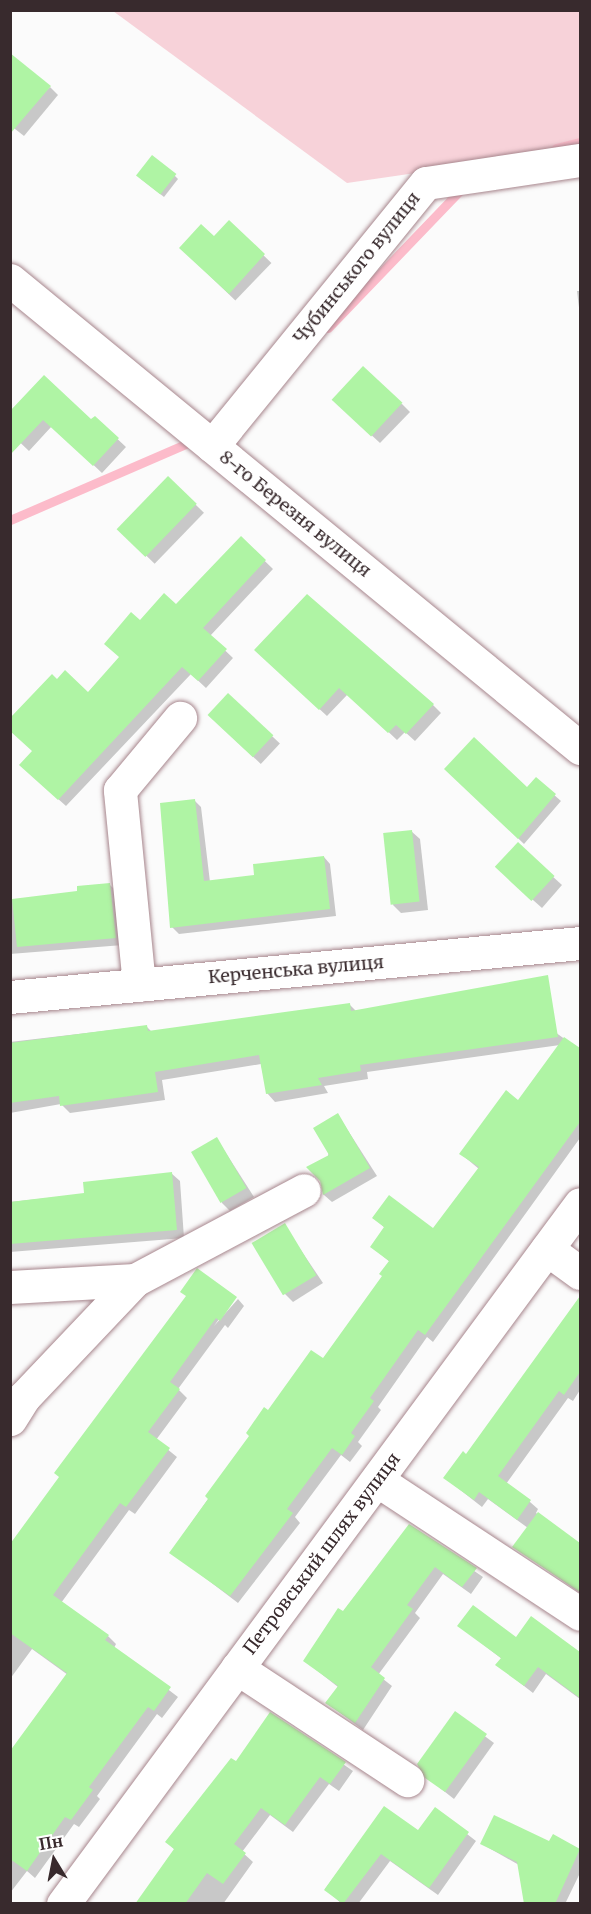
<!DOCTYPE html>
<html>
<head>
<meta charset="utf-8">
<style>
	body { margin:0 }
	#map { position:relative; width:591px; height:1914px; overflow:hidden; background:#fbfbfb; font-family:Merriweather,serif }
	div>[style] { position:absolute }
	.green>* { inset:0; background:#f7d2d9 }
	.shadow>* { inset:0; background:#0003; transform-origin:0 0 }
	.stream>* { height:9px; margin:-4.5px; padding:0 4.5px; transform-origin:4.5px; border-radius:4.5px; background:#fcbbca }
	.building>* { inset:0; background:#aff4a4; transform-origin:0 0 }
	.roads { filter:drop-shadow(0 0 2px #a7868d) drop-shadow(0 0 2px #a7868d) }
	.minor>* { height:33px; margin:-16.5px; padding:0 16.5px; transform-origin:16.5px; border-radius:16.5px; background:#fff }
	span { translate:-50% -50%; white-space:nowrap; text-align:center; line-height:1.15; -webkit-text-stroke:5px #fff; paint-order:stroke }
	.street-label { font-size:18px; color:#382a2d }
	.frame { position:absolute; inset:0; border:12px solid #382a2d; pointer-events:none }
	.north { position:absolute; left:24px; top:1830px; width:60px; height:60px; -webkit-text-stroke:4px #fff; paint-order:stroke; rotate:350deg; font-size:16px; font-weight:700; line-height:24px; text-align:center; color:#382a2d }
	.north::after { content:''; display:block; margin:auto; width:21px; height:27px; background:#382a2d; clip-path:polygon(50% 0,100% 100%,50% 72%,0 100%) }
</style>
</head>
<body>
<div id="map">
	<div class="green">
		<div style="clip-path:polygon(113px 11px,580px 11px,580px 149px,347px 183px)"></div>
	</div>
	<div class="shadow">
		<div style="clip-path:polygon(50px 87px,58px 95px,24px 136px,10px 125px)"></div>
		<div style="clip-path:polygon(175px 176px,178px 179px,164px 197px,141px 179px)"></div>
		<div style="left:229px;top:222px;width:59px;height:52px;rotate:44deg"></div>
		<div style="clip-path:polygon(577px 291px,580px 291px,580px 316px)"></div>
		<div style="clip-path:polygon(402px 404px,410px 412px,380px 443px,342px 408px)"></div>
		<div style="clip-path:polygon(10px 413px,92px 422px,95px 418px,126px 447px,102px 473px,52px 426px,29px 451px,10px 433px)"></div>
		<div style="left:168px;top:478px;width:50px;height:71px;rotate:44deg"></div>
		<div style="clip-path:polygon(241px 538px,273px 569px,210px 636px,233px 658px,206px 688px,191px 674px,66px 806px,29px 773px,57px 681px,89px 694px,120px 657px,140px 622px,176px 606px)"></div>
		<div style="clip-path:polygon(264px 658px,433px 705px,441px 713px,415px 741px,405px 732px,397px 740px,348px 694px,327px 716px)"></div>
		<div style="left:228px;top:695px;width:71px;height:28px;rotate:43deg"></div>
		<div style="clip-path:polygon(447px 769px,528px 789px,536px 779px,561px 801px,524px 844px)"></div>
		<div style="clip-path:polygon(194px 800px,201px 807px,210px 882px,256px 877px,324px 857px,330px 864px,336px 916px,179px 934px,172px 927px)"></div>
		<div style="clip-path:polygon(411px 831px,420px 839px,428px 910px,401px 913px,393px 905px)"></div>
		<div style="clip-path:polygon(518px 845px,562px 885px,542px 908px,505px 875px)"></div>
		<div style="clip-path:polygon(110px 885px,118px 893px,123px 945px,10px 954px,10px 900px,79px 893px)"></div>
		<div style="clip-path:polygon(495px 989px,580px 1050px,580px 1138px,433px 1342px,427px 1337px,378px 1407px,381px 1410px,358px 1442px,362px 1446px,350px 1462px,341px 1455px,295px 1517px,300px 1523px,238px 1603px,171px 1552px,269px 1412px,324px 1361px,384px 1277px,390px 1262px,372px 1247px,385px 1228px,374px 1218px,433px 1230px,479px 1169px,461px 1154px,519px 1102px,560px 1045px,367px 1072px,368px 1079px,324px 1086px,328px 1093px,275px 1102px,267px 1093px,261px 1064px,162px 1080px,165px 1100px,70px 1113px,61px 1104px,10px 1113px,10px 1042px,146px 1026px,152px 1032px,349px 1004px,357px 1012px)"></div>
		<div style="clip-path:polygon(338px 1115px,377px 1176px,332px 1202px,324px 1195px,322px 1180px)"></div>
		<div style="clip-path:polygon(217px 1139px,254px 1197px,230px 1211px,222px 1203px)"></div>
		<div style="clip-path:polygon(171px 1173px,180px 1181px,184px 1238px,10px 1252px,10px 1202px,85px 1194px)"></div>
		<div style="clip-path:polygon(284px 1225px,323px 1283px,293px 1302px,285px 1294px)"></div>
		<div style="clip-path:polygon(235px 1297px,214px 1326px,238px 1299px,244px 1306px,228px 1328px,225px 1325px,178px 1389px,187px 1398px,156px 1440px,177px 1457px,135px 1514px,129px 1510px,61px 1603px,108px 1636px,116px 1644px,114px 1648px,178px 1697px,162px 1718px,157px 1714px,97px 1796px,100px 1799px,79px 1827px,74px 1824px,35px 1878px,27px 1871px,10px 1893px,10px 1753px,68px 1675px,32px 1649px,10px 1679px,10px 1546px,61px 1477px)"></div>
		<div style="clip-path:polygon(580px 1300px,580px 1390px,573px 1401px,568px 1398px,506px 1484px,530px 1502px,538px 1509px,536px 1513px,580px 1544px,580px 1593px,514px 1547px,528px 1528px,488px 1499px,482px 1507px,445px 1478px,467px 1456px)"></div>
		<div style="clip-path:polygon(409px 1526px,483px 1577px,471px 1594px,443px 1574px,415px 1613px,420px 1618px,378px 1675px,392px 1686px,363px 1730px,327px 1703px,338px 1687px,305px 1661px)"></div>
		<div style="clip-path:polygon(531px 1618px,580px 1653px,580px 1699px,546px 1674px,533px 1693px,497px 1665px,502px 1659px,459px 1626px,516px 1639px)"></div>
		<div style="clip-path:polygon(271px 1714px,353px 1771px,339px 1791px,329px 1784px,293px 1832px,270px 1815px,242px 1852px,253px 1862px,223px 1904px,136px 1904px,175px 1850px,167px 1842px,236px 1763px)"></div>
		<div style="clip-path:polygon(455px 1714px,494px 1743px,454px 1799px,426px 1777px)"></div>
		<div style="clip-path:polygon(385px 1808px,418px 1832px,435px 1809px,476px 1841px,438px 1895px,390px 1861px,358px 1904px,342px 1904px,325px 1889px)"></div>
		<div style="clip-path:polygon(553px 1836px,580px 1850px,580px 1873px,565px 1904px,525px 1904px,519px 1865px,482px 1844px,550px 1843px)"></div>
	</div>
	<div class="stream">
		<div style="left:556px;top:148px;width:25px;rotate:-14deg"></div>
		<div style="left:328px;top:328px;width:197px;rotate:-46.2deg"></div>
		<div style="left:10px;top:520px;width:196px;rotate:-23.4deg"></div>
	</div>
	<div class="building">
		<div style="clip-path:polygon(10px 53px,51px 86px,10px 134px)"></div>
		<div style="left:152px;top:155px;width:31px;height:26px;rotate:38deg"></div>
		<div style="clip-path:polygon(229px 220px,265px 254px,229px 294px,179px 248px,201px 224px,214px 236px)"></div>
		<div style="left:363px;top:366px;width:54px;height:46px;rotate:43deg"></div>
		<div style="clip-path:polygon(44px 375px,91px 419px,95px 416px,119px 438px,93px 466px,43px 420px,10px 455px,10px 411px)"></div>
		<div style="left:168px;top:476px;width:40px;height:74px;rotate:44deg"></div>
		<div style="clip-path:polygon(241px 536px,266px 560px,203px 628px,227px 649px,198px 681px,182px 667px,58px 800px,19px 765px,32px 751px,10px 731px,10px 718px,52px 674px,57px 679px,65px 670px,88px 692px,119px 657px,104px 644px,131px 612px,140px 620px,164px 593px,176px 604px)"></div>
		<div style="clip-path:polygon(307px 594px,434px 704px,406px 734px,396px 725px,388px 733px,339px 688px,319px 710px,254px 650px)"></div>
		<div style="left:228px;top:693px;width:62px;height:30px;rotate:43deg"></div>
		<div style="clip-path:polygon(474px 737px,527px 787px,536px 777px,556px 794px,518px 839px,444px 769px)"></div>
		<div style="clip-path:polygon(195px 799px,204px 881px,254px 875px,253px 864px,324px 856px,330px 909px,170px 928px,160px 803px)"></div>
		<div style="left:412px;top:830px;width:72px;height:29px;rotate:84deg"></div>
		<div style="left:518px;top:842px;width:50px;height:34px;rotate:43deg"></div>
		<div style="clip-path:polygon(110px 883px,116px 938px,17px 947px,12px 899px,77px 891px,77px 886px)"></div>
		<div style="clip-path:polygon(548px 975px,558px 1037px,360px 1065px,361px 1071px,318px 1078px,322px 1085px,266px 1094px,259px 1055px,155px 1072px,158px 1092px,60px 1106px,59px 1096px,10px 1103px,10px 1043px,147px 1025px,148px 1031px,350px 1003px,351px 1011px)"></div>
		<div style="clip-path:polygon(564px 1037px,580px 1048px,580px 1122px,425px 1335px,418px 1330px,370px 1398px,374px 1401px,351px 1433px,355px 1436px,342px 1455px,332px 1448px,287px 1509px,293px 1513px,230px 1596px,169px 1553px,208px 1499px,205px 1496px,249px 1436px,246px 1433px,264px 1407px,268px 1410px,311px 1350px,323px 1358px,382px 1276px,379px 1274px,389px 1261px,370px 1247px,384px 1227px,372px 1218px,389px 1195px,433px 1228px,479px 1167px,459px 1154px,506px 1090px,518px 1100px)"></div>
		<div style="clip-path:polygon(338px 1113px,370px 1168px,323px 1195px,320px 1181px,306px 1167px,329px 1155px,313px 1128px)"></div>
		<div style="left:217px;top:1137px;width:59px;height:30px;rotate:60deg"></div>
		<div style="clip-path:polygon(172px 1172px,177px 1230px,10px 1244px,10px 1202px,84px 1193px,83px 1182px)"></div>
		<div style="left:285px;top:1223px;width:61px;height:39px;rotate:59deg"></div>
		<div style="clip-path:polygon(197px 1268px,237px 1297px,220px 1321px,216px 1318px,170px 1382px,180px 1389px,148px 1432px,170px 1448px,126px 1507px,120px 1503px,53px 1595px,109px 1635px,105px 1640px,171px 1687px,154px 1711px,148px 1707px,89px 1787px,93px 1790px,71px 1820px,65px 1817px,27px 1871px,10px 1859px,10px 1751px,67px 1673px,10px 1633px,10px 1544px,59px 1477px,54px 1473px,186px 1296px,180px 1292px)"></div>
		<div style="clip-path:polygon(580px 1296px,580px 1372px,564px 1395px,559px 1391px,498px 1476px,531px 1500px,517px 1520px,479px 1492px,474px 1500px,443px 1478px,463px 1451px,466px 1454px)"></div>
		<div style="clip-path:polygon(538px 1512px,580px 1543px,580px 1592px,512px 1547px)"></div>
		<div style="clip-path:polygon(409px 1524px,477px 1568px,462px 1587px,435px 1567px,407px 1605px,413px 1609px,371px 1667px,385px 1678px,355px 1723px,325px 1703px,338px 1686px,303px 1661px,338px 1608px,343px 1611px)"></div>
		<div style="clip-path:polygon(473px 1605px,516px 1637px,531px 1616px,580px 1652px,580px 1698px,538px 1667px,524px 1686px,495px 1665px,501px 1658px,457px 1626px)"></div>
		<div style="clip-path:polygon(455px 1711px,487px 1734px,445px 1792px,425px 1778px,417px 1764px)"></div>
		<div style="clip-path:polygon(270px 1712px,346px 1762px,330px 1784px,320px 1777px,285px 1825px,261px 1808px,234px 1844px,246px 1853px,223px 1884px,207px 1873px,185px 1904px,135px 1904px,174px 1849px,165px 1842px,231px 1758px,236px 1761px)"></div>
		<div style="clip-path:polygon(384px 1806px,418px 1830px,435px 1807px,469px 1832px,429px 1888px,381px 1854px,343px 1904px,324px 1890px)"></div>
		<div style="clip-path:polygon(494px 1815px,549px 1841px,553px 1834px,580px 1849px,555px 1904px,524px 1904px,517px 1862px,480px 1844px)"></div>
	</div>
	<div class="roads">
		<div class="minor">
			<div style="left:10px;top:280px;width:738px;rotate:39.39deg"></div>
			<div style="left:212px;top:446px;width:339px;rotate:-50.9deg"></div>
			<div style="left:426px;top:183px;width:156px;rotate:-8.5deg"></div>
			<div style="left:139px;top:985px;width:196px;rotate:-95.6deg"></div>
			<div style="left:120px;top:790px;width:94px;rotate:-50.2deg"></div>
			<div style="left:10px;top:997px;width:573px;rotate:-5.41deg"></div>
			<div style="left:547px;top:1249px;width:41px;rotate:36deg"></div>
			<div style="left:135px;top:1280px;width:191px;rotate:-28deg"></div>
			<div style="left:10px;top:1287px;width:125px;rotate:-3.2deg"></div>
			<div style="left:135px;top:1280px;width:161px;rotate:133.5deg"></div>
			<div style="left:24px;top:1397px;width:26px;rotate:122deg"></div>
			<div style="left:377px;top:1480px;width:243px;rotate:33.4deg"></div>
			<div style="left:237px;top:1668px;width:204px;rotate:33.4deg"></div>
			<div style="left:63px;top:1904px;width:870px;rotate:-53.55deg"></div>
		</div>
	</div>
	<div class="street-label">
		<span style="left:357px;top:268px;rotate:-51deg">Чубинського вулиця</span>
		<span style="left:295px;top:514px;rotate:39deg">8-го Березня вулиця</span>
		<span style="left:296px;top:970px;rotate:-5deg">Керченська вулиця</span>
		<span style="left:322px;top:1554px;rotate:-53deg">Петровський шлях вулиця</span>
	</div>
	<div class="frame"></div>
	<div class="north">Пн</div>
</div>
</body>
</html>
